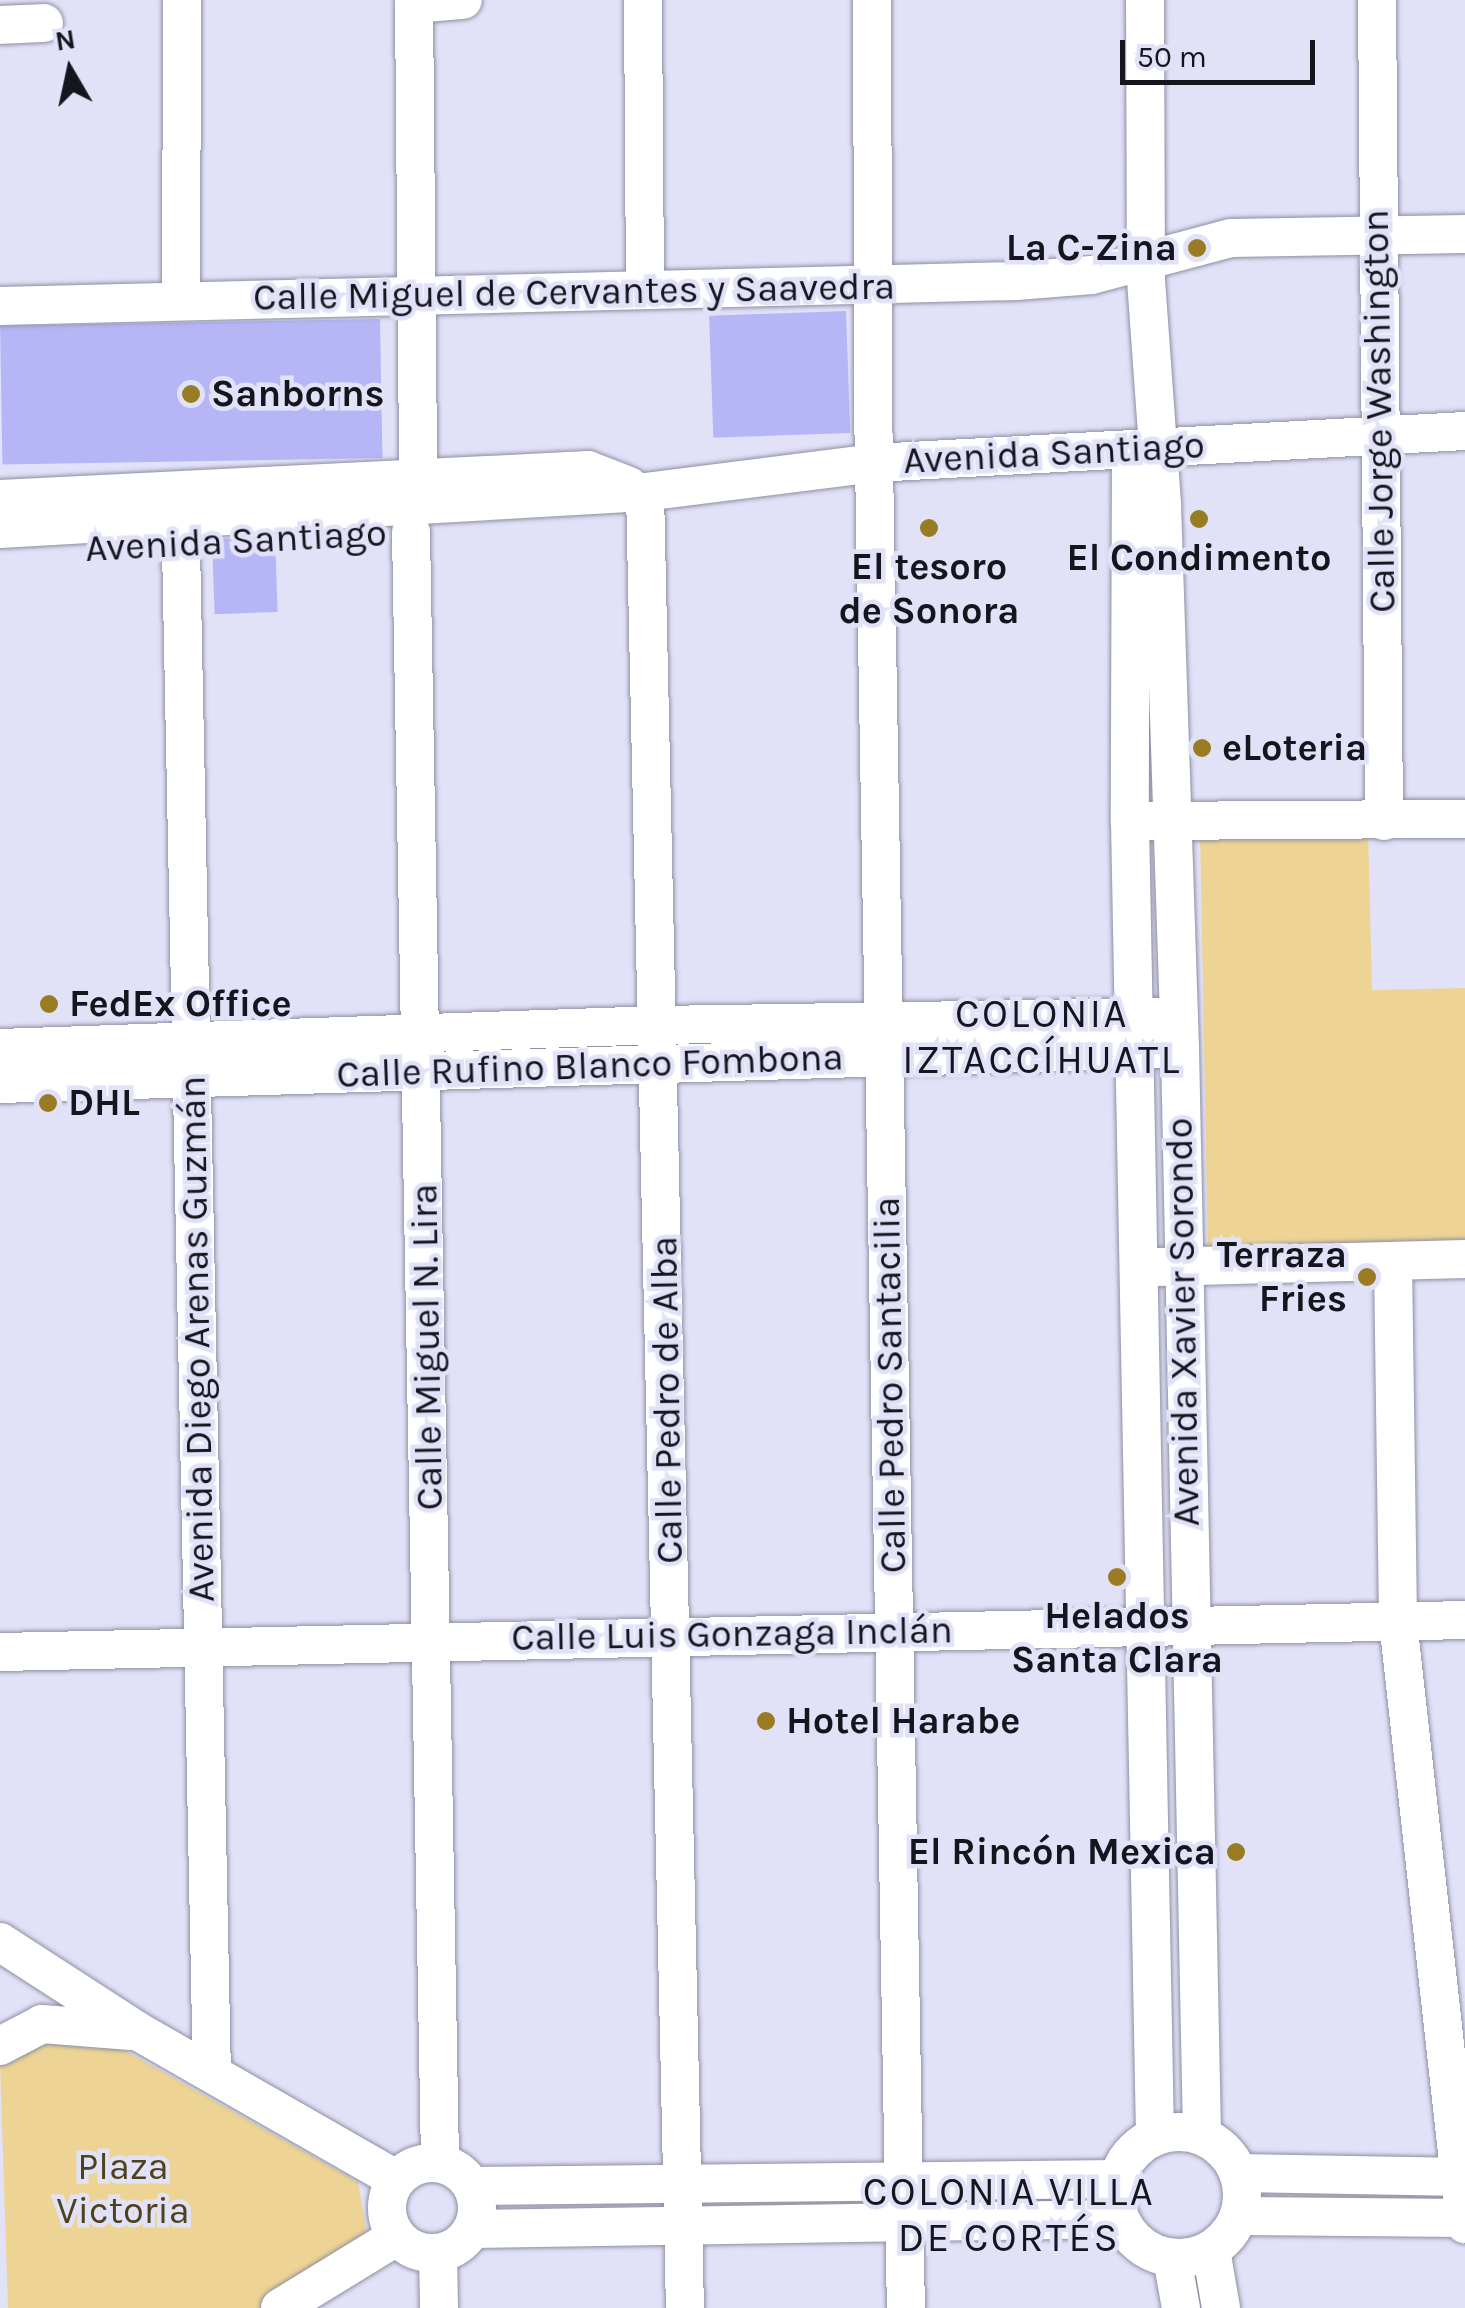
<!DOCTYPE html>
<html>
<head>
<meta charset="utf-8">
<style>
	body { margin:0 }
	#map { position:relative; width:1465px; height:2308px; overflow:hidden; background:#e1e2f8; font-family:Karla,sans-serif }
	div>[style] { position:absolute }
	.green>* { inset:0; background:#edd494 }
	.building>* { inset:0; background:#b6b6f7; transform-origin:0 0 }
	.roads { filter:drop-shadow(0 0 2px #8e8fa3) drop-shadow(0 0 2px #8e8fa3) }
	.minor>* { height:38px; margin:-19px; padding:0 19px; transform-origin:19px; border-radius:19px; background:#fff }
	.minor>.ring { margin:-19px; padding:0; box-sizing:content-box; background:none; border:38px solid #fff; border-radius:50% }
	.dots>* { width:28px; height:28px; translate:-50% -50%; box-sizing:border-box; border:5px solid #e1e2f8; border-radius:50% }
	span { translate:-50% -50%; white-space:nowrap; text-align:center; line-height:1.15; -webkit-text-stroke:9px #e1e2f8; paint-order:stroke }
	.poi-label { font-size:38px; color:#15151d; font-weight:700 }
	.right { translate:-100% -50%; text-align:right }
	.left { translate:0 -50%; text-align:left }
	.street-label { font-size:38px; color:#15151d }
	.park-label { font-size:38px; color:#4f411b }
	.neighbourhood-label { font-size:40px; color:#15151d; letter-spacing:2.5px }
	.north { position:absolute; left:20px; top:20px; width:100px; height:100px; -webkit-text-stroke:8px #e1e2f8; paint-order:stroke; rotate:351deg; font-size:28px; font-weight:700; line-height:40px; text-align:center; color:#15151d }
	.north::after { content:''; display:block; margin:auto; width:35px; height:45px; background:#15151d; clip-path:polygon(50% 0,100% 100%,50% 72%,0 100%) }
	.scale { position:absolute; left:1120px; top:40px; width:195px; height:45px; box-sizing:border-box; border:5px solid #15151d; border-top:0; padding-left:12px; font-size:30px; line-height:35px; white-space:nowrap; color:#15151d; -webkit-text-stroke:8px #e1e2f8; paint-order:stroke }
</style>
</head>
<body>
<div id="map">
	<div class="green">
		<div style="clip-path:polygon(1368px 828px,1372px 990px,1465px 988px,1465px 1247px,1208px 1252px,1200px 831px)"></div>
		<div style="clip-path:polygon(31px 2037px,110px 2042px,358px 2182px,369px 2246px,270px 2308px,8px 2308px,0 2064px)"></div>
	</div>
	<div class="building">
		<div style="left:846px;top:311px;width:122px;height:137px;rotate:88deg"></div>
		<div style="left:380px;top:319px;width:139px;height:380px;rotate:89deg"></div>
		<div style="left:275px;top:537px;width:75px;height:63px;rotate:88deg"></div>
	</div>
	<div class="roads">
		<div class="minor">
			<div style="left:414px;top:0;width:477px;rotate:89.5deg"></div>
			<div style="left:643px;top:0;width:289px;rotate:89.6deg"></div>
			<div style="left:872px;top:0;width:463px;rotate:89.8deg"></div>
			<div style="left:874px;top:463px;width:1845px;rotate:89.01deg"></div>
			<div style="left:1145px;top:0;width:280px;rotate:89.8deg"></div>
			<div style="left:1146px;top:280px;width:226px;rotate:85.9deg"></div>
			<div style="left:1162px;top:505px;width:543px;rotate:88.1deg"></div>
			<div style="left:1180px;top:1048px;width:1088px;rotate:88.84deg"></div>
			<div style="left:1377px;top:0;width:821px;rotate:89.51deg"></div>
			<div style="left:414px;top:4px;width:49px;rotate:-4.7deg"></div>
			<div style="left:0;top:25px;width:44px;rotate:-2.6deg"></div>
			<div style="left:181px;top:301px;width:301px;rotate:-89.8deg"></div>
			<div style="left:0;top:306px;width:1016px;rotate:-1.41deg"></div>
			<div style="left:1016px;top:281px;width:76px;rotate:-4.5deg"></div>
			<div style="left:1092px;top:275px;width:144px;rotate:-14.9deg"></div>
			<div style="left:1231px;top:238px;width:234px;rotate:-1deg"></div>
			<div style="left:1131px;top:450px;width:372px;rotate:90.2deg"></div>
			<div style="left:1130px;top:822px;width:1315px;rotate:88.91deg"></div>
			<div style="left:645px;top:492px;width:1816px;rotate:88.74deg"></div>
			<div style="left:0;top:499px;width:589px;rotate:-2.82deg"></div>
			<div style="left:588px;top:470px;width:44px;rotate:21.3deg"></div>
			<div style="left:0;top:529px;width:646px;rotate:-3.28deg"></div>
			<div style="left:645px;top:492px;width:231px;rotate:-7.2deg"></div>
			<div style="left:874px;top:463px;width:592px;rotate:-3.1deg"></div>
			<div style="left:411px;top:532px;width:1631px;rotate:88.98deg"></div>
			<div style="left:181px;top:546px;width:1526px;rotate:88.84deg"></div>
			<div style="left:1148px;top:821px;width:317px;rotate:-0.4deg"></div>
			<div style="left:0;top:1048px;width:658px;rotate:-2deg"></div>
			<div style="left:658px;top:1025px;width:503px;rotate:-0.91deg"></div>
			<div style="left:0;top:1084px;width:1158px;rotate:-1.73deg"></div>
			<div style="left:1393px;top:1261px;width:360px;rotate:89.2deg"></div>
			<div style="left:1398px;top:1621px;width:607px;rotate:83.66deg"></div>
			<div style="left:1158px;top:1267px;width:307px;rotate:-1.5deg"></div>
			<div style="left:0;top:1652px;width:1465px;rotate:-1.25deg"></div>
			<div style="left:0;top:1942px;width:166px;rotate:32.9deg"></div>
			<div style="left:139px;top:2032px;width:296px;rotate:29.8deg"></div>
			<div style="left:0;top:2046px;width:47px;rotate:-27.6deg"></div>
			<div style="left:42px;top:2024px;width:89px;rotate:4.5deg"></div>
			<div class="ring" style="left:1116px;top:2132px;width:88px;height:88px"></div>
			<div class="ring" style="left:387px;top:2163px;width:52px;height:52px"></div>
			<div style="left:1238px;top:2173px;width:227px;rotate:1deg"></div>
			<div style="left:472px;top:2186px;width:645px;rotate:-0.62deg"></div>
			<div style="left:1239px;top:2216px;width:226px;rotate:0.5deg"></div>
			<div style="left:473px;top:2229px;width:647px;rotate:-0.89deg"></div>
			<div style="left:1211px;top:2250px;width:59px;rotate:80.2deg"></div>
			<div style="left:438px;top:2254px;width:54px;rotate:88.9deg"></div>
			<div style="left:1172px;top:2258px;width:51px;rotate:79.8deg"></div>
			<div style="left:280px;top:2308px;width:136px;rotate:-31.5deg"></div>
		</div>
	</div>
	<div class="dots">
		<div style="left:1197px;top:248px;background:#997b24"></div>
		<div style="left:191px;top:394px;background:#997b24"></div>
		<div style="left:1199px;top:519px;background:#997b24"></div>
		<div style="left:929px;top:528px;background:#997b24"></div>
		<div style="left:1202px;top:748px;background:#997b24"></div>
		<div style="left:49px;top:1004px;background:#997b24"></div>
		<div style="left:48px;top:1103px;background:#997b24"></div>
		<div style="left:1367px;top:1277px;background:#997b24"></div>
		<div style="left:1117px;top:1577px;background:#997b24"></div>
		<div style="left:766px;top:1721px;background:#997b24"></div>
		<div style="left:1236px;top:1852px;background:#997b24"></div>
	</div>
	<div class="poi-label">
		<span class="right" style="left:1177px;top:248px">La C-Zina</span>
		<span class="left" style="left:211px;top:394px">Sanborns</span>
		<span style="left:1199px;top:558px">El Condimento</span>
		<span style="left:929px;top:589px">El tesoro<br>de Sonora</span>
		<span class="left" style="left:1222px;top:748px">eLoteria</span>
		<span class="left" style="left:69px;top:1004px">FedEx Office</span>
		<span class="left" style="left:68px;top:1103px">DHL</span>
		<span class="right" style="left:1347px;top:1277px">Terraza<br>Fries</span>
		<span style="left:1117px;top:1638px">Helados<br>Santa Clara</span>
		<span class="left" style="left:786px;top:1721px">Hotel Harabe</span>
		<span class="right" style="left:1216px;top:1852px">El Rincón Mexica</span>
	</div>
	<div class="street-label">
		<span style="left:574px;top:292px;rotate:-1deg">Calle Miguel de Cervantes y Saavedra</span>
		<span style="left:1379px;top:411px;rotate:-91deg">Calle Jorge Washington</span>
		<span style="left:1054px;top:453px;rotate:-3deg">Avenida Santiago</span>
		<span style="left:236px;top:541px;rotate:-3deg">Avenida Santiago</span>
		<span style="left:590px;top:1066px;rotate:-2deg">Calle Rufino Blanco Fombona</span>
		<span style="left:1183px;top:1322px;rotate:-91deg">Avenida Xavier Sorondo</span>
		<span style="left:197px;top:1339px;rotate:-91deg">Avenida Diego Arenas Guzmán</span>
		<span style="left:427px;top:1347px;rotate:-91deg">Calle Miguel N. Lira</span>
		<span style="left:890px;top:1385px;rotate:-91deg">Calle Pedro Santacilia</span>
		<span style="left:667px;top:1400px;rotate:-91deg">Calle Pedro de Alba</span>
		<span style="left:732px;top:1634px;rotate:-1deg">Calle Luis Gonzaga Inclán</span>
	</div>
	<div class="park-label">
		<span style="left:123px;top:2189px">Plaza<br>Victoria</span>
	</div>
	<div class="neighbourhood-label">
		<span style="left:1042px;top:1037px">COLONIA<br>IZTACCÍHUATL</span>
		<span style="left:1009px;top:2215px">COLONIA VILLA<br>DE CORTÉS</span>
	</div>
	<div class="north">N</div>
	<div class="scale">50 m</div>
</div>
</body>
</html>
